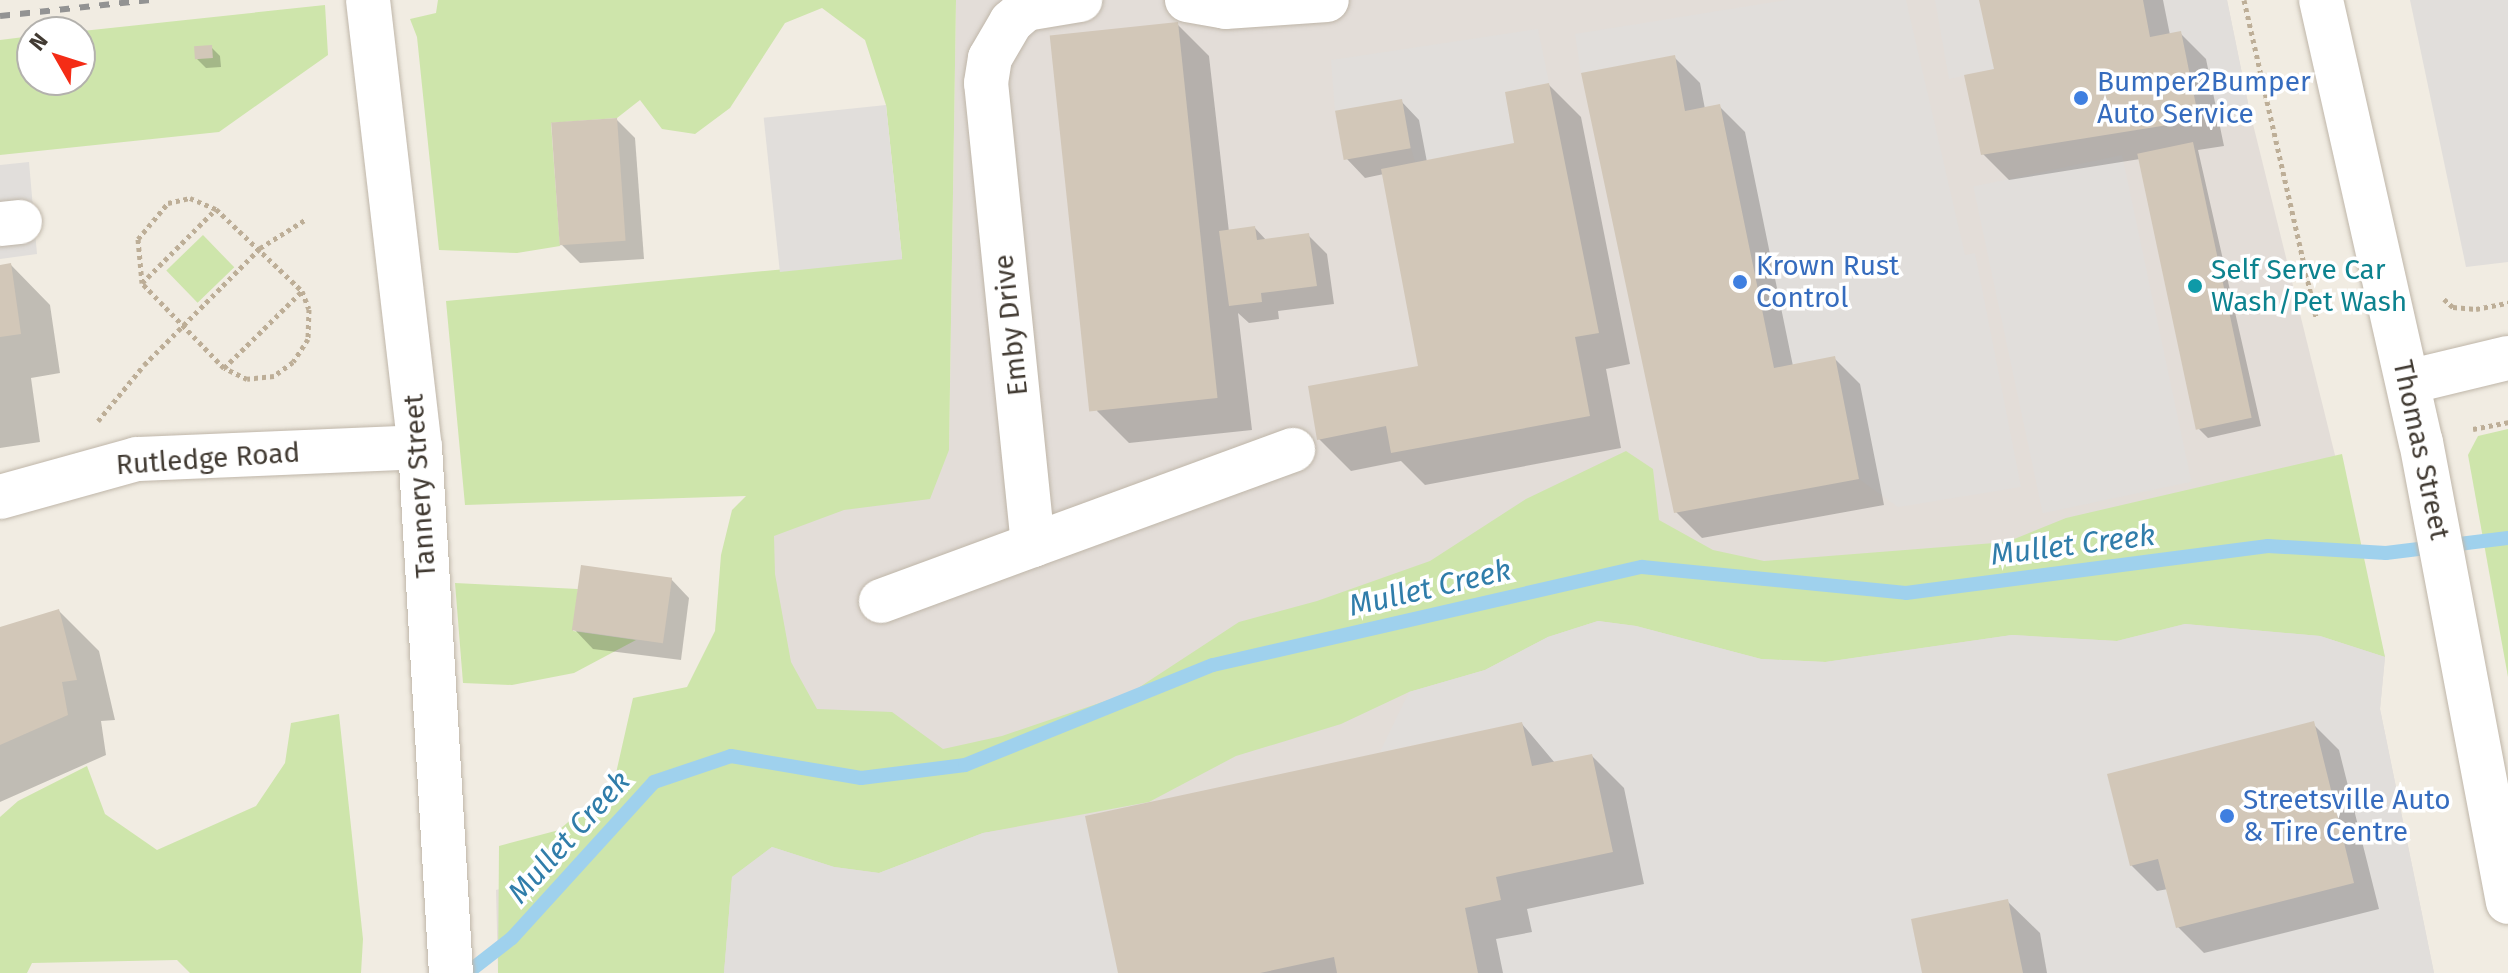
<!DOCTYPE html>
<html>
<head>
<meta charset="utf-8">
<style>
	body { margin:0 }
	#map { position:relative; width:2508px; height:973px; overflow:hidden; background:#f1ece2; font-family:"Fira Sans",sans-serif }
	div>[style] { position:absolute }
	.industrial>* { inset:0; background:#e3ddd8 }
	.green>* { inset:0; background:#cee5ab; transform-origin:0 0 }
	.parking>* { inset:0; background:#e1dedb; transform-origin:0 0 }
	.shadow>* { inset:0; background:#0003 }
	.stream>* { height:14px; margin:-7px; padding:0 7px; transform-origin:7px; border-radius:7px; background:#9fd1ed }
	.building>* { inset:0; background:#d2c7b8; transform-origin:0 0 }
	.path>* { height:5px; margin-top:-2.5px; transform-origin:0; background:repeating-linear-gradient(90deg,#bdae97 0 4px,transparent 0 8px) }
	.roads { filter:drop-shadow(0 0 2px #bfb6a9) drop-shadow(0 0 2px #bfb6a9) }
	.minor>* { height:44px; margin:-22px; padding:0 22px; transform-origin:22px; border-radius:22px; background:#fff }
	.rail>* { height:6px; margin-top:-3px; transform-origin:0; background:repeating-linear-gradient(90deg,#939393 0 10px,transparent 0 20px) }
	.dots>* { width:22px; height:22px; translate:-50% -50%; box-sizing:border-box; border:4px solid #fff; border-radius:50% }
	span { translate:-50% -50%; white-space:nowrap; text-align:center; line-height:1.15; -webkit-text-stroke:7px #fff; paint-order:stroke }
	.shop-label { font-size:28px; color:#366cbe }
	.left { translate:0 -50%; text-align:left }
	.culture-label { font-size:28px; color:#0d838f }
	.street-label { font-size:28px; color:#423b33 }
	.water-label { font-size:30px; color:#307daa; font-style:italic }
	.north { position:absolute; left:16px; top:16px; width:80px; height:80px; box-sizing:border-box; background:#fff; border:2px solid #b3b1ad; border-radius:50%; rotate:309deg; font-size:22px; font-weight:700; line-height:32px; text-align:center; color:#423b33 }
	.north::after { content:''; display:block; margin:auto; width:28px; height:36px; background:#f42c16; clip-path:polygon(50% 0,100% 100%,50% 72%,0 100%) }
</style>
</head>
<body>
<div id="map">
	<div class="industrial">
		<div style="clip-path:polygon(956px 0,2227px 0,2249px 108px,2385px 657px,2380px 709px,2434px 973px,498px 973px,496px 890px,801px 803px,747px 495px,949px 450px)"></div>
	</div>
	<div class="green">
		<div style="clip-path:polygon(438px 0,956px 0,949px 450px,930px 499px,844px 510px,774px 536px,775px 574px,791px 662px,817px 709px,892px 712px,943px 749px,1002px 736px,1132px 692px,1239px 622px,1317px 601px,1430px 561px,1526px 499px,1626px 451px,1653px 469px,1659px 520px,1713px 550px,1764px 561px,2007px 542px,2066px 518px,2342px 454px,2385px 657px,2320px 636px,2185px 624px,2117px 641px,2012px 635px,1826px 662px,1761px 659px,1636px 626px,1598px 621px,1548px 637px,1485px 670px,1409px 692px,1341px 724px,1236px 756px,1149px 802px,983px 833px,879px 873px,834px 867px,772px 847px,732px 877px,724px 973px,498px 973px,499px 846px,559px 830px,614px 782px,633px 698px,687px 687px,715px 631px,721px 555px,732px 510px,746px 496px,465px 505px,446px 301px,902px 258px,886px 105px,865px 40px,822px 8px,785px 23px,730px 108px,695px 134px,662px 129px,640px 100px,617px 118px,551px 123px,560px 246px,517px 253px,439px 250px,417px 37px,410px 19px,436px 13px)"></div>
		<div style="clip-path:polygon(325px 5px,328px 55px,219px 132px,0 155px,0 40px,32px 36px,32px 80px,80px 80px,80px 32px,73px 32px)"></div>
		<div style="left:203px;top:235px;width:45px;height:51px;rotate:46deg"></div>
		<div style="clip-path:polygon(2508px 429px,2508px 677px,2468px 455px,2478px 436px)"></div>
		<div style="clip-path:polygon(455px 583px,578px 589px,573px 631px,636px 640px,574px 673px,512px 685px,463px 683px)"></div>
		<div style="clip-path:polygon(339px 714px,363px 939px,361px 973px,190px 973px,177px 960px,32px 963px,27px 973px,0 973px,0 817px,18px 801px,87px 766px,105px 814px,157px 850px,256px 806px,285px 763px,291px 723px)"></div>
	</div>
	<div class="parking">
		<div style="clip-path:polygon(1787px 0,1906px 0,1965px 255px,1975px 253px,2021px 487px,1898px 507px,1859px 479px,1835px 356px,1774px 368px,1720px 104px,1685px 111px,1674px 55px,1581px 73px,1575px 34px)"></div>
		<div style="clip-path:polygon(1935px 0,1979px 0,1994px 69px,1949px 79px)"></div>
		<div style="clip-path:polygon(2143px 0,2227px 0,2249px 108px,2199px 120px,2181px 32px,2150px 37px)"></div>
		<div style="clip-path:polygon(2410px 0,2508px 0,2508px 262px,2466px 267px)"></div>
		<div style="clip-path:polygon(1538px 29px,1549px 83px,1505px 92px,1514px 143px,1415px 162px,1411px 148px,1335px 111px,1331px 60px)"></div>
		<div style="left:886px;top:105px;width:155px;height:123px;rotate:84deg"></div>
		<div style="left:2122px;top:155px;width:334px;height:152px;rotate:78deg"></div>
		<div style="clip-path:polygon(29px 162px,37px 254px,0 259px,0 165px)"></div>
		<div style="clip-path:polygon(1598px 621px,1636px 626px,1761px 659px,1825px 662px,2012px 635px,2117px 641px,2185px 624px,2320px 636px,2385px 657px,2380px 709px,2434px 973px,1478px 973px,1465px 908px,1501px 900px,1496px 877px,1613px 852px,1592px 754px,1532px 766px,1522px 722px,1380px 752px,1409px 692px,1485px 670px,1548px 637px)"></div>
		<div style="clip-path:polygon(1085px 816px,1118px 973px,724px 973px,732px 877px,772px 847px,834px 867px,879px 873px,983px 833px)"></div>
	</div>
	<div class="shadow">
		<div style="clip-path:polygon(1981px 0,2163px 0,2170px 35px,2180px 33px,2206px 59px,2224px 146px,2198px 150px,2261px 426px,2208px 438px,2199px 429px,2140px 159px,2009px 180px,1983px 154px,1997px 71px)"></div>
		<div style="clip-path:polygon(1177px 24px,1209px 56px,1229px 232px,1255px 228px,1267px 241px,1309px 236px,1327px 254px,1334px 304px,1278px 311px,1279px 319px,1249px 323px,1238px 313px,1252px 430px,1129px 443px,1097px 411px)"></div>
		<div style="clip-path:polygon(211px 47px,220px 56px,221px 67px,206px 68px,197px 59px)"></div>
		<div style="clip-path:polygon(1674px 57px,1700px 83px,1705px 109px,1719px 106px,1745px 132px,1793px 366px,1834px 358px,1860px 384px,1884px 505px,1702px 538px,1676px 512px)"></div>
		<div style="clip-path:polygon(1549px 85px,1581px 117px,1630px 364px,1606px 369px,1621px 448px,1425px 485px,1401px 461px,1351px 471px,1319px 439px,1421px 368px,1384px 174px,1365px 178px,1347px 159px,1401px 101px,1419px 120px,1427px 162px,1517px 144px)"></div>
		<div style="clip-path:polygon(617px 120px,635px 138px,644px 259px,580px 263px,562px 245px)"></div>
		<div style="clip-path:polygon(11px 265px,50px 305px,60px 373px,31px 378px,40px 442px,0 448px,0 267px)"></div>
		<div style="clip-path:polygon(671px 579px,689px 598px,681px 660px,593px 649px,575px 630px)"></div>
		<div style="clip-path:polygon(59px 611px,99px 651px,115px 720px,101px 721px,106px 755px,0 802px,0 629px)"></div>
		<div style="clip-path:polygon(1522px 724px,1555px 763px,1592px 756px,1624px 788px,1644px 884px,1527px 909px,1532px 932px,1496px 939px,1503px 973px,1120px 973px)"></div>
		<div style="clip-path:polygon(2313px 724px,2339px 750px,2379px 909px,2204px 953px,2178px 927px,2168px 889px,2157px 891px,2131px 865px)"></div>
		<div style="clip-path:polygon(2007px 901px,2040px 933px,2047px 973px,1924px 973px)"></div>
	</div>
	<div class="stream">
		<div style="left:467px;top:973px;width:57px;rotate:-37.9deg"></div>
		<div style="left:512px;top:938px;width:211px;rotate:-47.7deg"></div>
		<div style="left:654px;top:782px;width:81px;rotate:-18.7deg"></div>
		<div style="left:731px;top:756px;width:132px;rotate:9.6deg"></div>
		<div style="left:861px;top:778px;width:105px;rotate:-7.1deg"></div>
		<div style="left:965px;top:765px;width:267px;rotate:-22deg"></div>
		<div style="left:1213px;top:665px;width:440px;rotate:-12.9deg"></div>
		<div style="left:1642px;top:567px;width:265px;rotate:5.6deg"></div>
		<div style="left:1906px;top:593px;width:365px;rotate:-7.4deg"></div>
		<div style="left:2268px;top:546px;width:118px;rotate:3.4deg"></div>
		<div style="left:2386px;top:553px;width:123px;rotate:-7deg"></div>
	</div>
	<div class="building">
		<div style="clip-path:polygon(1979px 0,2143px 0,2150px 37px,2181px 31px,2199px 120px,1981px 155px,1964px 75px,1994px 69px)"></div>
		<div style="left:1178px;top:22px;width:378px;height:129px;rotate:84deg"></div>
		<div style="left:212px;top:45px;width:13px;height:18px;rotate:86deg"></div>
		<div style="clip-path:polygon(1675px 55px,1685px 111px,1720px 104px,1774px 368px,1835px 356px,1859px 479px,1674px 513px,1581px 73px)"></div>
		<div style="clip-path:polygon(1549px 83px,1599px 333px,1575px 337px,1590px 416px,1391px 453px,1386px 426px,1317px 440px,1308px 386px,1418px 366px,1381px 169px,1514px 143px,1505px 92px)"></div>
		<div style="left:1402px;top:99px;width:50px;height:68px;rotate:80deg"></div>
		<div style="left:617px;top:118px;width:123px;height:66px;rotate:86deg"></div>
		<div style="left:2193px;top:142px;width:282px;height:57px;rotate:78deg"></div>
		<div style="clip-path:polygon(1255px 226px,1257px 240px,1309px 233px,1317px 286px,1261px 293px,1262px 302px,1229px 306px,1219px 231px)"></div>
		<div style="clip-path:polygon(11px 263px,21px 334px,0 337px,0 265px)"></div>
		<div style="left:581px;top:565px;width:92px;height:66px;rotate:8deg"></div>
		<div style="clip-path:polygon(59px 609px,77px 680px,62px 682px,68px 715px,0 745px,0 627px)"></div>
		<div style="clip-path:polygon(2314px 721px,2354px 883px,2176px 928px,2158px 859px,2130px 866px,2107px 774px)"></div>
		<div style="clip-path:polygon(1522px 722px,1532px 766px,1592px 754px,1613px 852px,1496px 877px,1501px 900px,1465px 908px,1478px 973px,1337px 973px,1334px 957px,1260px 973px,1118px 973px,1085px 816px)"></div>
		<div style="clip-path:polygon(2008px 899px,2023px 973px,1922px 973px,1911px 919px)"></div>
	</div>
	<div class="path">
		<div style="left:2244px;top:0;width:326px;rotate:77.2deg"></div>
		<div style="left:190px;top:198px;width:28px;rotate:23deg"></div>
		<div style="left:216px;top:209px;width:119px;rotate:43.6deg"></div>
		<div style="left:302px;top:291px;width:19px;rotate:69deg"></div>
		<div style="left:309px;top:309px;width:30px;rotate:92deg"></div>
		<div style="left:308px;top:339px;width:27px;rotate:123deg"></div>
		<div style="left:293px;top:362px;width:24px;rotate:144deg"></div>
		<div style="left:274px;top:376px;width:27px;rotate:174deg"></div>
		<div style="left:247px;top:379px;width:25px;rotate:-154deg"></div>
		<div style="left:224px;top:368px;width:118px;rotate:-134deg"></div>
		<div style="left:142px;top:283px;width:44px;rotate:-95.2deg"></div>
		<div style="left:138px;top:239px;width:47px;rotate:-50.2deg"></div>
		<div style="left:168px;top:203px;width:23px;rotate:-13deg"></div>
		<div style="left:142px;top:283px;width:105px;rotate:-45deg"></div>
		<div style="left:2444px;top:299px;width:12px;rotate:42deg"></div>
		<div style="left:2453px;top:307px;width:23px;rotate:5deg"></div>
		<div style="left:2476px;top:309px;width:33px;rotate:-11deg"></div>
		<div style="left:224px;top:368px;width:110px;rotate:-44.6deg"></div>
		<div style="left:98px;top:421px;width:72px;rotate:-50.6deg"></div>
		<div style="left:144px;top:365px;width:165px;rotate:-45.2deg"></div>
		<div style="left:260px;top:248px;width:53px;rotate:-31.9deg"></div>
		<div style="left:2473px;top:429px;width:36px;rotate:-11deg"></div>
	</div>
	<div class="roads">
		<div class="minor">
			<div style="left:368px;top:0;width:450px;rotate:83.4deg"></div>
			<div style="left:420px;top:447px;width:527px;rotate:86.63deg"></div>
			<div style="left:1187px;top:0;width:39px;rotate:10deg"></div>
			<div style="left:1225px;top:7px;width:102px;rotate:-3.9deg"></div>
			<div style="left:2321px;top:0;width:453px;rotate:77.3deg"></div>
			<div style="left:2421px;top:442px;width:468px;rotate:79.3deg"></div>
			<div style="left:0;top:224px;width:20px;rotate:-6deg"></div>
			<div style="left:2408px;top:382px;width:103px;rotate:-13.5deg"></div>
			<div style="left:0;top:497px;width:142px;rotate:-15.5deg"></div>
			<div style="left:137px;top:459px;width:283px;rotate:-2.4deg"></div>
			<div style="left:1033px;top:545px;width:277px;rotate:-20.1deg"></div>
			<div style="left:881px;top:601px;width:162px;rotate:-20.2deg"></div>
			<div style="left:1033px;top:545px;width:464px;rotate:-95.8deg"></div>
			<div style="left:986px;top:83px;width:25px;rotate:-81deg"></div>
			<div style="left:990px;top:58px;width:42px;rotate:-59.7deg"></div>
			<div style="left:1011px;top:22px;width:20px;rotate:-41deg"></div>
			<div style="left:1026px;top:9px;width:55px;rotate:-9.5deg"></div>
		</div>
	</div>
	<div class="rail">
		<div style="left:0;top:16px;width:151px;rotate:-6.1deg"></div>
	</div>
	<div class="dots">
		<div style="left:2081px;top:98px;background:#3f7fe0"></div>
		<div style="left:1740px;top:282px;background:#3f7fe0"></div>
		<div style="left:2195px;top:286px;background:#0f9aa8"></div>
		<div style="left:2227px;top:816px;background:#3f7fe0"></div>
	</div>
	<div class="shop-label">
		<span class="left" style="left:2097px;top:98px">Bumper2Bumper<br>Auto Service</span>
		<span class="left" style="left:1756px;top:282px">Krown Rust<br>Control</span>
		<span class="left" style="left:2243px;top:816px">Streetsville Auto<br>&amp; Tire Centre</span>
	</div>
	<div class="culture-label">
		<span class="left" style="left:2211px;top:286px">Self Serve Car<br>Wash/Pet Wash</span>
	</div>
	<div class="street-label">
		<span style="left:1011px;top:325px;rotate:-96deg">Emby Drive</span>
		<span style="left:2421px;top:450px;rotate:78deg">Thomas Street</span>
		<span style="left:208px;top:459px;rotate:-4deg">Rutledge Road</span>
		<span style="left:420px;top:486px;rotate:-94deg">Tannery Street</span>
	</div>
	<div class="water-label">
		<span style="left:2073px;top:545px;rotate:-7deg">Mullet Creek</span>
		<span style="left:1430px;top:588px;rotate:-13deg">Mullet Creek</span>
		<span style="left:569px;top:837px;rotate:-48deg">Mullet Creek</span>
	</div>
	<div class="north">N</div>
</div>
</body>
</html>
